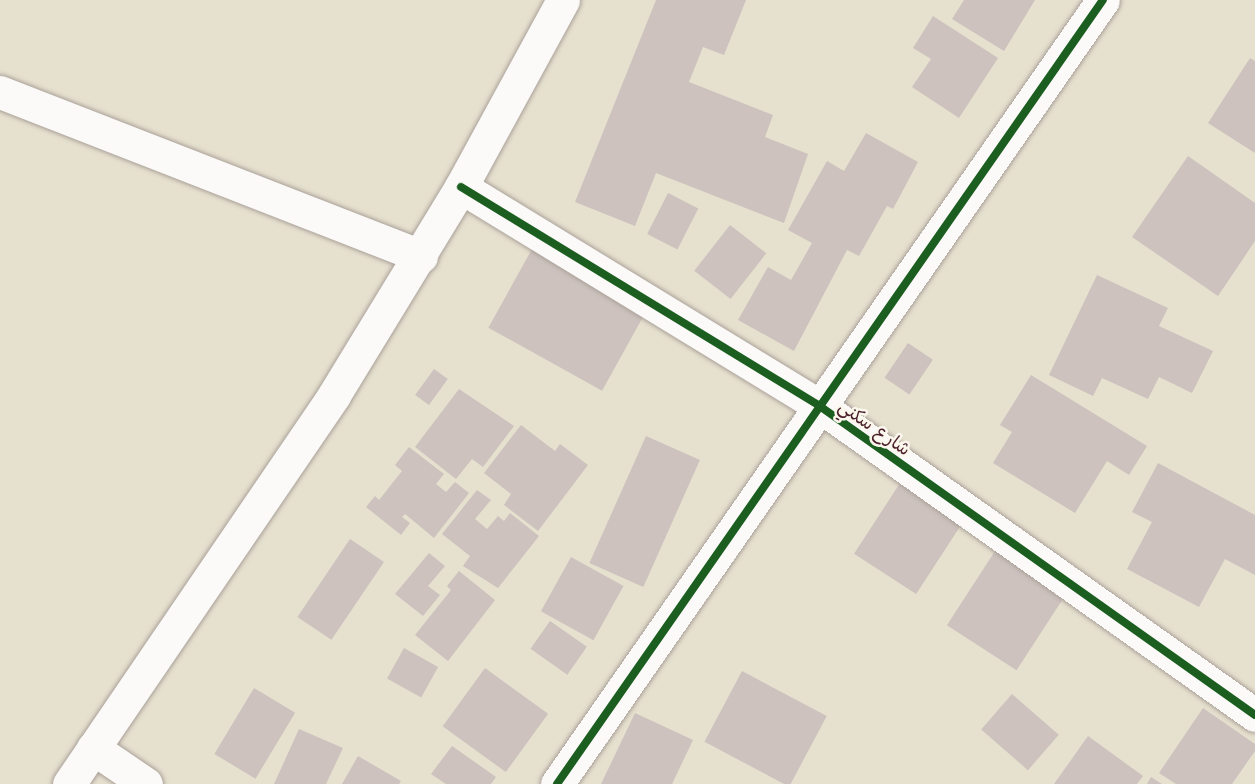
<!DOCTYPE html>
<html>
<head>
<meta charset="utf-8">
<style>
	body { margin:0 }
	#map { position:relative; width:1255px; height:784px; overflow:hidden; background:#e6e0cf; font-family:Mali,"Playpen Sans Arabic",sans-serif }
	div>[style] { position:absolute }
	.building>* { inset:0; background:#cdc2be; transform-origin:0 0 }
	.roads { filter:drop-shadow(0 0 2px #aaa199) drop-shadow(0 0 2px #aaa199) }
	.minor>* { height:33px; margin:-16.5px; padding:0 16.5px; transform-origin:16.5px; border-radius:16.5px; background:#fbfaf8 }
	.cycleway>* { height:8px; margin:-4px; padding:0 4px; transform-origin:4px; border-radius:4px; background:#1b5e20 }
	span { translate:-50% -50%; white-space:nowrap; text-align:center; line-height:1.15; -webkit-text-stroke:5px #fbf7ec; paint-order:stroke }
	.street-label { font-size:18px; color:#4a1f2b }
</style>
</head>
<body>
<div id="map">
	<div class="building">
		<div style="clip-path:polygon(656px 0,746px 0,724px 55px,703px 47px,689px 82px,773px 115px,765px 137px,808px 154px,784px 223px,656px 173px,635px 226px,575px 202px)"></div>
		<div style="clip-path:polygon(964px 0,1035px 0,1004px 51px,952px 19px)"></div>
		<div style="clip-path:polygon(933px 16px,998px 58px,959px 118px,912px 87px,931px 59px,913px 48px)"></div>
		<div style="clip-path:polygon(1250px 58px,1255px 61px,1255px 153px,1208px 123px)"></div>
		<div style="clip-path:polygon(866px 133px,918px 162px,893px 209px,887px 206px,859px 256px,847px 250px,794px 351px,738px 320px,768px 267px,791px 280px,812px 243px,788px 230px,827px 161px,844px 171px)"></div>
		<div style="clip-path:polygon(1188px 156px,1255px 203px,1255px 241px,1218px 296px,1132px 237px)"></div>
		<div style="left:668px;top:193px;width:34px;height:46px;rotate:27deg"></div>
		<div style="left:730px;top:225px;width:46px;height:58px;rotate:38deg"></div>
		<div style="left:532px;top:249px;width:130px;height:90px;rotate:29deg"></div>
		<div style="clip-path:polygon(1097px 275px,1168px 308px,1159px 326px,1213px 351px,1192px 393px,1159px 377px,1148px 399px,1102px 378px,1093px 396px,1049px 375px)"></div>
		<div style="left:908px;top:343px;width:30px;height:42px;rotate:34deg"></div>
		<div style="left:434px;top:369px;width:17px;height:32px;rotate:36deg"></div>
		<div style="clip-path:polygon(1031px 375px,1147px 446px,1129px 475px,1107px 461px,1075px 513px,993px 463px,1012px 432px,1000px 425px)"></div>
		<div style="clip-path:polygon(459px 389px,514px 426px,483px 467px,472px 459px,456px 479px,415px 447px)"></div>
		<div style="clip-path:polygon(521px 425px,555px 451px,560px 444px,588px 465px,538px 531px,504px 505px,511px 494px,484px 473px)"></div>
		<div style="left:646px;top:436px;width:59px;height:139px;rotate:24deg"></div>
		<div style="clip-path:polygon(409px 447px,444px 474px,436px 484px,446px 492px,455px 482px,469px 493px,434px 538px,405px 514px,402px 517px,410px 523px,401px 535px,366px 507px,375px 496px,379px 500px,402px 471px,395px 465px)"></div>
		<div style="clip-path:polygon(1158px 463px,1255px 515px,1255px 575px,1225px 559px,1199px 607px,1127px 569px,1152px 522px,1132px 512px)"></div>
		<div style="left:902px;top:480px;width:74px;height:88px;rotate:33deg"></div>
		<div style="clip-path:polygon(477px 490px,491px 500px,475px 519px,487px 529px,498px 516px,504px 521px,510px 513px,539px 536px,498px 588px,463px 566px,470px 556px,442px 534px)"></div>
		<div style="left:350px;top:539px;width:41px;height:94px;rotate:34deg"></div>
		<div style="left:997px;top:548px;width:83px;height:92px;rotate:33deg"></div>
		<div style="clip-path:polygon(429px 553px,445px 566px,428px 586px,440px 595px,423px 616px,395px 594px)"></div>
		<div style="left:571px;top:557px;width:60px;height:62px;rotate:29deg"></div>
		<div style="clip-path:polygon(459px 571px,495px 600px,448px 661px,415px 635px,451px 590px,447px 586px)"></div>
		<div style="left:550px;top:621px;width:45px;height:34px;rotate:35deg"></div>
		<div style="left:404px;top:648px;width:39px;height:35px;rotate:29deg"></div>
		<div style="left:485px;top:668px;width:78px;height:72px;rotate:36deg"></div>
		<div style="left:742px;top:671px;width:96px;height:80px;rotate:28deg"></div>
		<div style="left:254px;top:688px;width:48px;height:77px;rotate:31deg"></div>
		<div style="left:1012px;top:694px;width:62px;height:47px;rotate:41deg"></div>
		<div style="clip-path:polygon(1203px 708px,1255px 744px,1255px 751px,1232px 784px,1176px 784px,1159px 773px)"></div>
		<div style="clip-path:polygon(635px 713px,693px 740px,672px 784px,601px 784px)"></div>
		<div style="clip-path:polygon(299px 729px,343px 748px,326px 784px,274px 784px)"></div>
		<div style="clip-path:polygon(1088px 736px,1143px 776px,1137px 784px,1054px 784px)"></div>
		<div style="clip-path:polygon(452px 746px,496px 777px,491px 784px,446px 784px,431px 774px)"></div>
		<div style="clip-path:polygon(358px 756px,401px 781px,399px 784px,342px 784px)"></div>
		<div style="clip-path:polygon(1151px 777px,1162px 784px,1147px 784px)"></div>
	</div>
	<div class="roads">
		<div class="minor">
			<div style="left:0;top:92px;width:452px;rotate:21.3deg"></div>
			<div style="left:461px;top:187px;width:422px;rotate:31.4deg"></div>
			<div style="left:821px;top:407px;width:532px;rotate:35.36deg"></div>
			<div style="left:93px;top:748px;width:64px;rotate:34.2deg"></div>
			<div style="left:69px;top:784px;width:471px;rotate:-55.7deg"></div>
			<div style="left:334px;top:395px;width:244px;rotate:-58.6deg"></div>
			<div style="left:461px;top:187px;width:213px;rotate:-61.4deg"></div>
			<div style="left:557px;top:784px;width:955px;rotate:-55.15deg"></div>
		</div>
	</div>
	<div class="cycleway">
		<div style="left:461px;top:187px;width:422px;rotate:31.4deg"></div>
		<div style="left:821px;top:407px;width:532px;rotate:35.36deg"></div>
		<div style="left:557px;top:784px;width:955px;rotate:-55.15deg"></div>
	</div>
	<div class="street-label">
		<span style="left:875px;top:427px;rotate:35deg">شارع سكني</span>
	</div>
</div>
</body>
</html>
